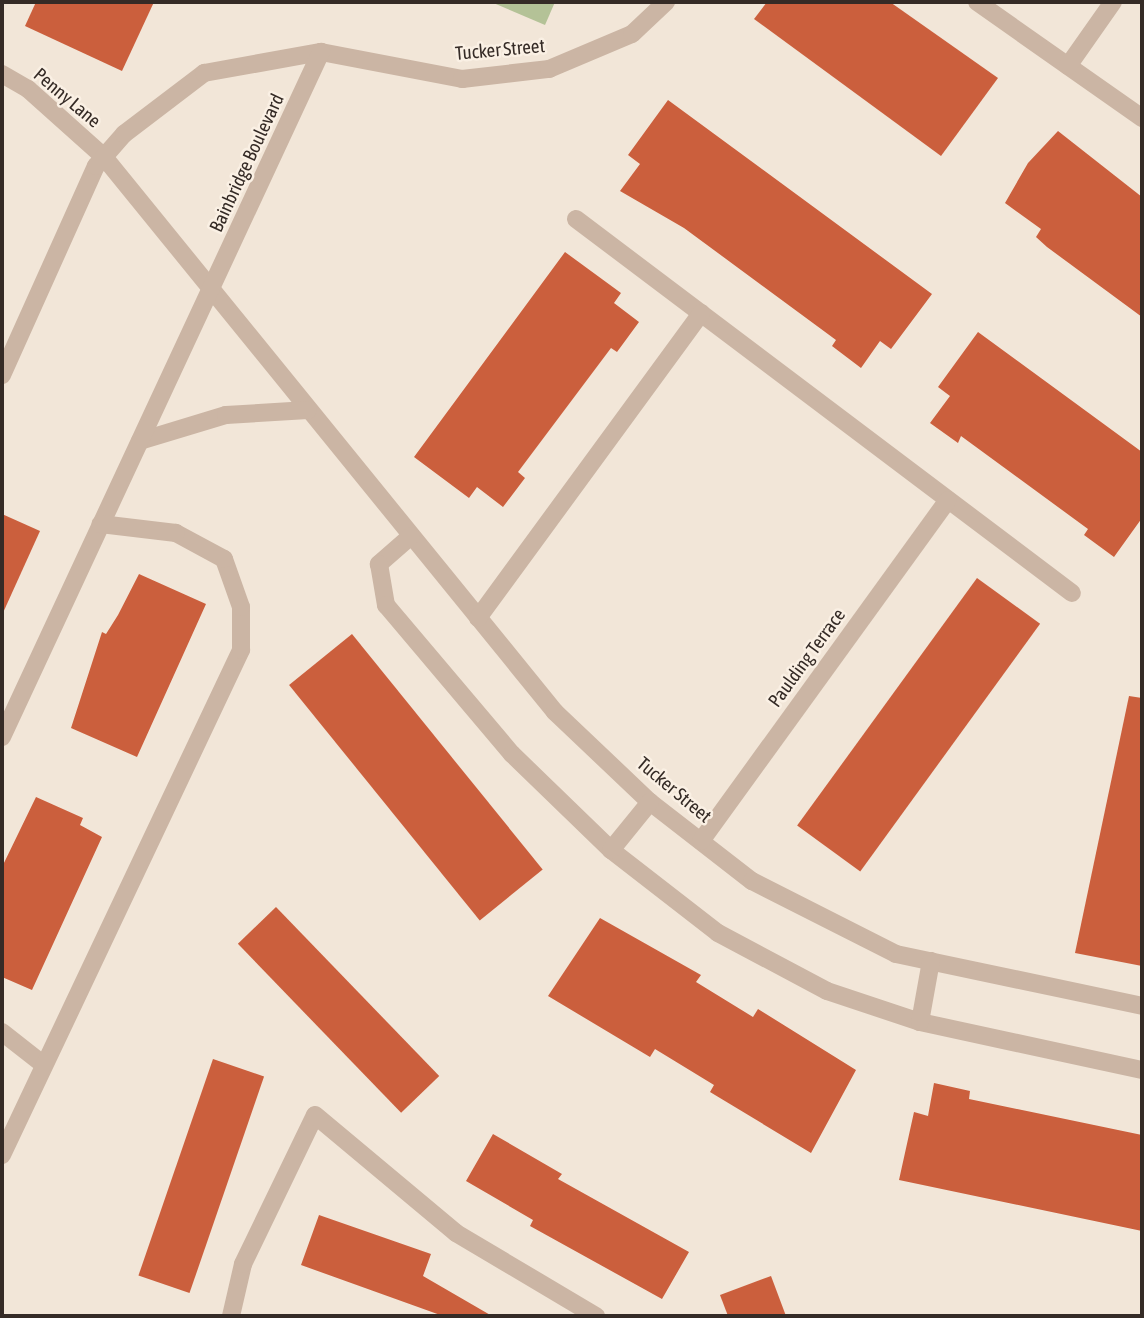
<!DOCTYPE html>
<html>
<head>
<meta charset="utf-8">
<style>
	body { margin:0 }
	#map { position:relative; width:1144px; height:1318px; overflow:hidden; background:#f2e6d8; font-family:"Asap Condensed",sans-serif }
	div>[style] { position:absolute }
	.green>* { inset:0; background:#b4c297 }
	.building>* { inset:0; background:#cb5f3d; transform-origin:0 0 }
	.minor>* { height:18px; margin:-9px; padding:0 9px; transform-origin:9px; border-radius:9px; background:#cbb5a4 }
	span { translate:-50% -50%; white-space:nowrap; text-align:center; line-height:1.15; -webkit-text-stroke:5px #faf0e4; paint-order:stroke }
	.street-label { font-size:19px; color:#352b26 }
	.frame { position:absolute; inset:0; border:4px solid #352b26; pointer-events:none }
</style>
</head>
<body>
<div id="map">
	<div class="green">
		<div style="clip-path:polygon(491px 2px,555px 2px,545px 25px)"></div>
	</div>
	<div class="building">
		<div style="clip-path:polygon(36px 2px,154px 2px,122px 71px,25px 26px)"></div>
		<div style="clip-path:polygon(767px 2px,890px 2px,998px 78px,941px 156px,754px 19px)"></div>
		<div style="clip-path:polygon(668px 100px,932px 294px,891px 349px,880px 341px,861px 368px,832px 346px,836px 340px,684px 228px,620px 191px,640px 164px,628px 155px)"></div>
		<div style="clip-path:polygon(1058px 131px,1142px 197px,1142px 317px,1047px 247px,1036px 237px,1041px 229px,1005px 203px,1028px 163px)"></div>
		<div style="clip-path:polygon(565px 252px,621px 293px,614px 303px,639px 322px,617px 352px,611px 348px,518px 472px,525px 478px,503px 507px,477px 487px,469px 498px,414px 457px)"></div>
		<div style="clip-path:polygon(978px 332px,1142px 452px,1142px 518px,1114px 557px,1084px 535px,1088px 529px,961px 436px,958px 443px,930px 423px,950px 396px,938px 387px)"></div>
		<div style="clip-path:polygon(2px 514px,40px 531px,2px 615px)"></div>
		<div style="clip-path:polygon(139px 574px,206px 604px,137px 757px,71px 728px,102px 632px,106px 634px,118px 615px)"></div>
		<div style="left:977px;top:578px;width:78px;height:306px;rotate:36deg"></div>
		<div style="left:352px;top:634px;width:303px;height:81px;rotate:51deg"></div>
		<div style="clip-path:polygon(1129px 696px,1142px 698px,1142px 966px,1075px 953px)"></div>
		<div style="clip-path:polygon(36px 797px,83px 818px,80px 825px,102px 837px,32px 990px,2px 977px,2px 867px)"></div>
		<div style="left:276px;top:907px;width:235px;height:53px;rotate:46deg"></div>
		<div style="clip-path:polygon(600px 918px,701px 975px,696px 982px,753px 1017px,758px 1009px,856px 1070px,811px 1153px,710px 1092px,714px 1085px,655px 1049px,650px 1057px,548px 996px)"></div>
		<div style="left:213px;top:1059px;width:54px;height:229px;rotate:19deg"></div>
		<div style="clip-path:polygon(934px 1083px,970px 1091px,969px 1099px,1142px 1135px,1142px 1231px,899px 1180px,914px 1112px,928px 1116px)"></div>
		<div style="clip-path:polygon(493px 1134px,562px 1174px,558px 1179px,689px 1252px,662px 1299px,530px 1226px,533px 1220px,466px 1181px)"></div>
		<div style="clip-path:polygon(319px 1215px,431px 1254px,423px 1276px,492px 1316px,443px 1316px,301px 1265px)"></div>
		<div style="clip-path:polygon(771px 1276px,786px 1316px,728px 1316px,720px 1295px)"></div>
	</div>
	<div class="minor">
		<div style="left:977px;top:2px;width:202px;rotate:35.1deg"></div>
		<div style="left:1068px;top:66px;width:78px;rotate:-54.9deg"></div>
		<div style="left:2px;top:74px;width:30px;rotate:30deg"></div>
		<div style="left:28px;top:89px;width:102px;rotate:41.8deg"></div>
		<div style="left:104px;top:157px;width:715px;rotate:50.9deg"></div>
		<div style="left:555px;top:712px;width:131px;rotate:43.5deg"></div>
		<div style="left:650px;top:802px;width:129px;rotate:37.8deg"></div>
		<div style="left:752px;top:881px;width:161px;rotate:26.9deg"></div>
		<div style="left:896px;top:954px;width:251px;rotate:11.9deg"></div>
		<div style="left:576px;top:219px;width:621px;rotate:37.02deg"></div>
		<div style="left:2px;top:375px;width:229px;rotate:-65.8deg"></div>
		<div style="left:96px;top:166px;width:43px;rotate:-48.8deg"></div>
		<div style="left:124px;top:134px;width:101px;rotate:-37.3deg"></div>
		<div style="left:204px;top:73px;width:119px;rotate:-10.2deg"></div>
		<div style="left:321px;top:52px;width:144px;rotate:10.8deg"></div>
		<div style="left:462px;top:79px;width:88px;rotate:-6.6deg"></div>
		<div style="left:549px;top:69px;width:90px;rotate:-22.9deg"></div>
		<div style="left:632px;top:34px;width:47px;rotate:-43.3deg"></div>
		<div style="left:140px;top:441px;width:90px;rotate:-16.8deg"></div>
		<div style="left:226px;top:415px;width:82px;rotate:-3.5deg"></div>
		<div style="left:411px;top:536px;width:43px;rotate:138.8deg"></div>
		<div style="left:379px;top:564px;width:42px;rotate:80.3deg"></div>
		<div style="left:386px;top:605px;width:195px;rotate:49.8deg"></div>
		<div style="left:512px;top:754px;width:138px;rotate:44.1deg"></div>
		<div style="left:611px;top:850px;width:135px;rotate:37.8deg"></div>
		<div style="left:718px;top:933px;width:123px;rotate:28deg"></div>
		<div style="left:827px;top:991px;width:98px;rotate:18.4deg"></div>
		<div style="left:920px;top:1022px;width:227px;rotate:12.2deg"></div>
		<div style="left:478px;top:618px;width:378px;rotate:-53.8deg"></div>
		<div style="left:2px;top:737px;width:756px;rotate:-65.03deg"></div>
		<div style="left:701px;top:841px;width:421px;rotate:-54.1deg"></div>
		<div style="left:611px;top:850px;width:62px;rotate:-50.9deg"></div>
		<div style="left:920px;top:1022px;width:62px;rotate:-79.8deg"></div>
		<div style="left:2px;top:1032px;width:53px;rotate:38.2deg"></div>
		<div style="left:2px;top:1155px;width:559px;rotate:-64.67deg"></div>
		<div style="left:241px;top:650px;width:43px;rotate:-90deg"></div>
		<div style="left:241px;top:607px;width:51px;rotate:-109.5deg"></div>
		<div style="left:224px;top:559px;width:55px;rotate:-151.6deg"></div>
		<div style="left:176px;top:533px;width:76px;rotate:-173.2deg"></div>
		<div style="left:231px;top:1316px;width:53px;rotate:-77deg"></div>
		<div style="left:243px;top:1264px;width:165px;rotate:-64.2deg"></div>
		<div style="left:315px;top:1115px;width:184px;rotate:39.9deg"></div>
		<div style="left:456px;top:1233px;width:163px;rotate:30.7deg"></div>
	</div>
	<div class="street-label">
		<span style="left:500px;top:50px;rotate:-5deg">Tucker Street</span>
		<span style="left:67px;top:98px;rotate:40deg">Penny Lane</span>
		<span style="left:247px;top:163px;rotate:-65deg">Bainbridge Boulevard</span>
		<span style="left:807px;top:658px;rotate:-54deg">Paulding Terrace</span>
		<span style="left:674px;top:790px;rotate:40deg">Tucker Street</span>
	</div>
	<div class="frame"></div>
</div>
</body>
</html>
